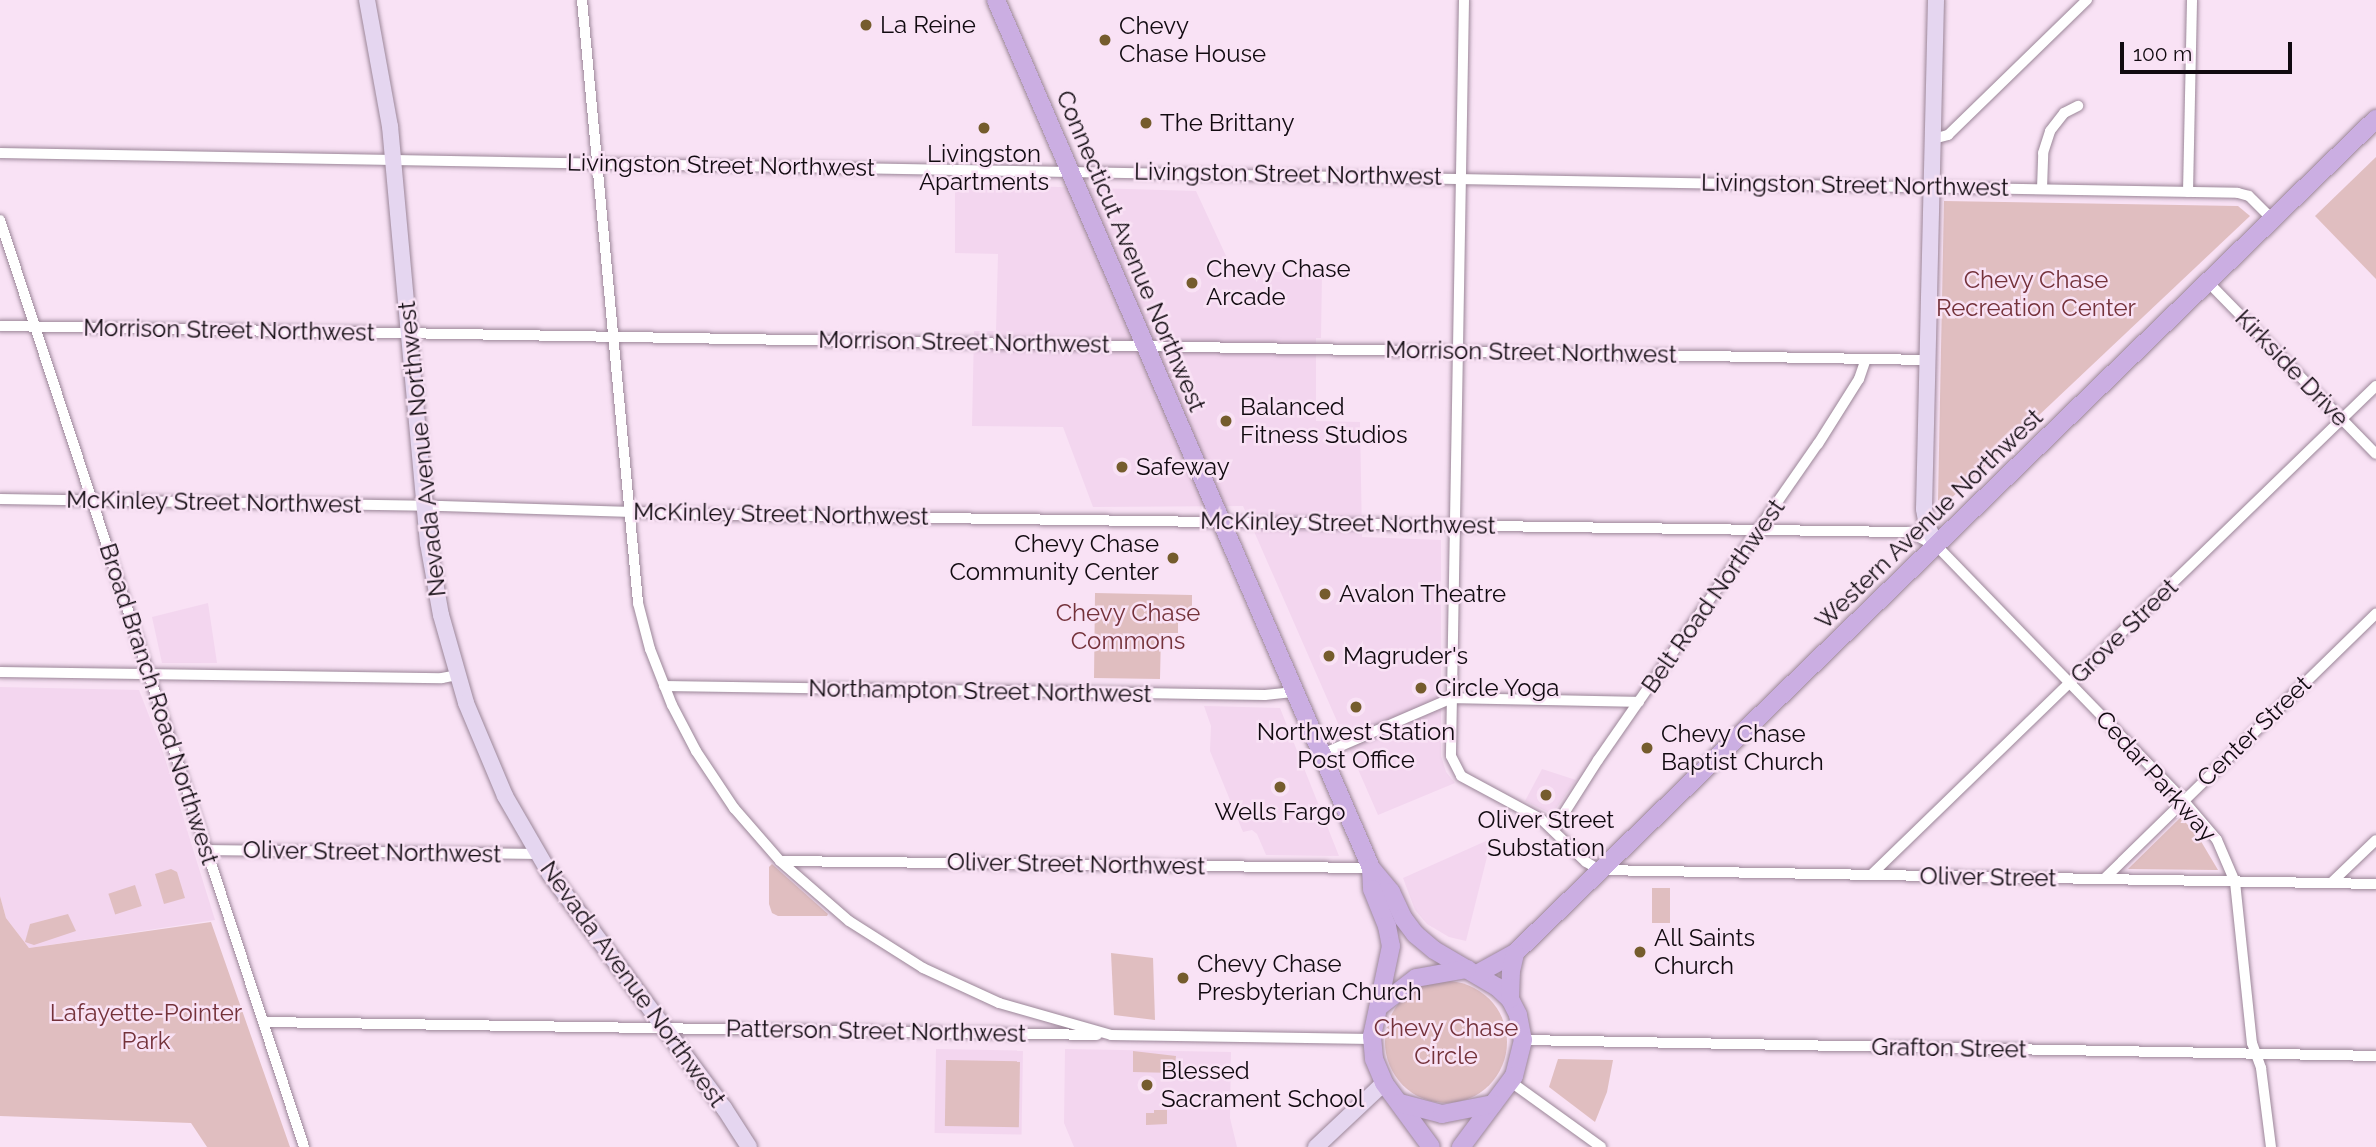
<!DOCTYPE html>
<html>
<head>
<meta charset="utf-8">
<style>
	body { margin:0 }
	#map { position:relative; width:2376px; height:1147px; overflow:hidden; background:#f9e2f5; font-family:Raleway,sans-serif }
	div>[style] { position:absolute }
	.built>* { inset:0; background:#f3d6ef; transform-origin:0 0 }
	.green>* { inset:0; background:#e0bec0; transform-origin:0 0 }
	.round { border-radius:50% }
	.roads { filter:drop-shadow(0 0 2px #9b8698) drop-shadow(0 0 2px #9b8698) }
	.street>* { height:10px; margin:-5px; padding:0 5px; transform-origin:5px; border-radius:5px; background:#fff }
	.secondary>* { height:16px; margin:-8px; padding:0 8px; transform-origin:8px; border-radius:8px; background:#e5d6f0 }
	.primary>* { height:18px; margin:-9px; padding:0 9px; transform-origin:9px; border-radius:9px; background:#cbaee2 }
	.dots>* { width:19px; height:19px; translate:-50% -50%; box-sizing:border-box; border:4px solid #f9e2f5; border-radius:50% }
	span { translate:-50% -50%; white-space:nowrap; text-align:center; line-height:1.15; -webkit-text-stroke:5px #f9e2f5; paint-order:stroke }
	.poi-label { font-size:24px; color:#110a10 }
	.left { translate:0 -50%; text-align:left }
	.right { translate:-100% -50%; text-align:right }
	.street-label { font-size:24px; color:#110a10 }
	.park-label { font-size:24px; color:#74323a }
	.scale { position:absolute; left:2120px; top:42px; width:172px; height:32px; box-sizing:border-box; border:4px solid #110a10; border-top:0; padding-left:9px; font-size:21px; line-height:24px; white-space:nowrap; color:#110a10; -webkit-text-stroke:5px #f9e2f5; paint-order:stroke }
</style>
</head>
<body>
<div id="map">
	<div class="built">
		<div style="clip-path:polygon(955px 184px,1196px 191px,1233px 271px,1322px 273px,1321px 338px,1316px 338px,1316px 421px,1360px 422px,1362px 537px,1441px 540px,1441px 756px,1446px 772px,1455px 783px,1378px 815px,1243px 506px,1093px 507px,1063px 427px,972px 426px,974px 331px,996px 331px,998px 254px,955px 253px)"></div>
		<div style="clip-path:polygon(208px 603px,217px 663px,162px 663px,152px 617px)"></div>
		<div style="clip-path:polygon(0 687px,139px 690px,162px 749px,215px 920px,29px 948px,6px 918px,0 896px)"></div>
		<div style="clip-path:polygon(1204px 706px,1280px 708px,1339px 856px,1266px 855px,1257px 834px,1252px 830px,1243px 832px,1210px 751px,1211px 726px)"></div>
		<div style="clip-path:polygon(1542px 769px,1576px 780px,1552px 814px,1525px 801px)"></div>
		<div style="clip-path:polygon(1486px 841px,1490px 845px,1466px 941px,1449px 937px,1427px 924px,1415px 910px,1403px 878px)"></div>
		<div style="left:936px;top:1049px;width:87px;height:84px;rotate:1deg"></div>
		<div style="clip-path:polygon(1065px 1049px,1231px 1052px,1230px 1118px,1237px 1147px,1074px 1147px,1064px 1123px)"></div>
	</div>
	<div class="green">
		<div style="clip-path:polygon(2376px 157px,2376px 279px,2315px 216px)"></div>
		<div style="clip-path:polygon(1944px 201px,2238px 206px,2250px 216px,1945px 504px,1938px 500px)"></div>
		<div style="clip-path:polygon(1095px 593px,1192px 595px,1192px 621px,1178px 621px,1178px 633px,1161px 633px,1160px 679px,1094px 678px)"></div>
		<div style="clip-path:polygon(2181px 817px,2199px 838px,2218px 870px,2128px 869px)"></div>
		<div style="clip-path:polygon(772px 864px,828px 914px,827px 916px,778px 916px,772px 913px,769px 904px,769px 867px)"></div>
		<div style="clip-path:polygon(171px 869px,177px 872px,185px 898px,164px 904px,155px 874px)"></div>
		<div style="left:135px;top:885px;width:22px;height:28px;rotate:72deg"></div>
		<div style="left:1652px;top:888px;width:18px;height:35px"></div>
		<div style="clip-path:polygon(0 896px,6px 918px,29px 948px,211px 922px,290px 1147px,207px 1147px,191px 1123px,0 1116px)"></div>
		<div style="clip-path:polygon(68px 914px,76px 931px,34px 945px,25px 942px,30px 924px)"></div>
		<div style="clip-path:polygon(1111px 953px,1153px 958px,1155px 1020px,1114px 1015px)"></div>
		<div class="round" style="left:1385px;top:981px;width:122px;height:122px"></div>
		<div style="clip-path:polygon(1133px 1051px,1176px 1056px,1174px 1073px,1133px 1072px)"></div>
		<div style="clip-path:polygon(1558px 1059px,1613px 1060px,1607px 1092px,1595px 1122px,1549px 1087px)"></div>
		<div style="left:946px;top:1060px;width:74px;height:66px;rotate:1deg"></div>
		<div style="clip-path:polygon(1154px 1110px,1167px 1110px,1167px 1124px,1146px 1125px,1146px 1113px,1154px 1113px)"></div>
	</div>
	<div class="roads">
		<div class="street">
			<div style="left:582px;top:0;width:606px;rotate:84.69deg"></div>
			<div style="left:638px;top:603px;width:48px;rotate:75.4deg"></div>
			<div style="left:650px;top:649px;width:60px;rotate:68.6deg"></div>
			<div style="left:672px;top:705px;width:52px;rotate:62.4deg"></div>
			<div style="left:696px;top:751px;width:69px;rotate:56.3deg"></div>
			<div style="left:734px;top:808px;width:70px;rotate:49deg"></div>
			<div style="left:780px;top:861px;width:91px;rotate:41deg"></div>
			<div style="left:849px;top:921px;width:88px;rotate:32.4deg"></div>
			<div style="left:923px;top:968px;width:84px;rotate:24.7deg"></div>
			<div style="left:999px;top:1003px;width:116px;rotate:15.9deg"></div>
			<div style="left:1111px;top:1035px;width:261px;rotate:0.9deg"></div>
			<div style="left:1464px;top:0;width:756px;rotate:90.99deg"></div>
			<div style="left:1451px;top:756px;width:22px;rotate:63deg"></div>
			<div style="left:1461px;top:776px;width:91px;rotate:28.3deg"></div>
			<div style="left:1541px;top:819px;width:62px;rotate:43.7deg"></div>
			<div style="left:1586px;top:862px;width:16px;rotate:30deg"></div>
			<div style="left:1600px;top:870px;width:776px;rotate:1.03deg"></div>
			<div style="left:1933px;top:139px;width:16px;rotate:-15deg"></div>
			<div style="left:1948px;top:135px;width:194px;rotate:-44.2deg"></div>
			<div style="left:0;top:153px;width:2238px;rotate:1.02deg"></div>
			<div style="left:2238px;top:193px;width:11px;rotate:15deg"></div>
			<div style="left:2249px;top:196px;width:33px;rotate:45deg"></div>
			<div style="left:2042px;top:189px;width:36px;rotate:-88deg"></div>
			<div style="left:2043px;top:153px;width:23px;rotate:-72deg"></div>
			<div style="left:2050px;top:131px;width:23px;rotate:-52deg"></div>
			<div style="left:2064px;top:113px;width:16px;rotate:-27deg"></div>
			<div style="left:2188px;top:192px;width:192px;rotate:-88.8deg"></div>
			<div style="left:0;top:220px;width:976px;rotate:71.84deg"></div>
			<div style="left:2208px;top:282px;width:240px;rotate:45.7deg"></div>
			<div style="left:0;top:326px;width:1928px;rotate:1.01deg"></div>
			<div style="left:0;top:499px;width:441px;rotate:0.9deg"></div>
			<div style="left:441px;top:506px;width:288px;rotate:1.8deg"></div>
			<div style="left:729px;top:515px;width:1180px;rotate:0.83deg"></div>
			<div style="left:1909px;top:532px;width:31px;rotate:27deg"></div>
			<div style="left:1937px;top:546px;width:354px;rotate:45.9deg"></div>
			<div style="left:2183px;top:800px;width:52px;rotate:49.6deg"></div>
			<div style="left:2217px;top:840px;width:46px;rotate:66.8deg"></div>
			<div style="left:2235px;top:882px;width:162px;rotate:84deg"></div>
			<div style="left:2252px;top:1043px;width:27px;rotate:70deg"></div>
			<div style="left:2261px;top:1068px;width:80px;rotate:82.8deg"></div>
			<div style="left:0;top:672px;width:442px;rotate:0.8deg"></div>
			<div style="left:442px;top:678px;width:15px;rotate:-11deg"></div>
			<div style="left:664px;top:686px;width:601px;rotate:0.86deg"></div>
			<div style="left:1265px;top:695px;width:30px;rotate:-6deg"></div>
			<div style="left:1322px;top:754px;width:142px;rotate:-23.3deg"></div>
			<div style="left:1452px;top:698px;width:187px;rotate:1.2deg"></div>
			<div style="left:1554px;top:829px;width:82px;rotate:-57.5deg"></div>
			<div style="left:1598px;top:760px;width:385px;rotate:-55.2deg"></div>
			<div style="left:1818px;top:444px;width:77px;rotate:-57.8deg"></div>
			<div style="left:1859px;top:379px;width:21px;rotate:-71deg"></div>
			<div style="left:207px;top:850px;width:330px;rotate:0.7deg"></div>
			<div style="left:780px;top:861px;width:591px;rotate:0.68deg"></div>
			<div style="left:1871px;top:875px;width:703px;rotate:-44.08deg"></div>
			<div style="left:2104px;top:879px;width:380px;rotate:-44.3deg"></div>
			<div style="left:2331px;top:883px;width:62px;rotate:-43.7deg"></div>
			<div style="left:264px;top:1022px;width:833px;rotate:0.89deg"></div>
			<div style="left:1523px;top:1040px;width:853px;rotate:1.07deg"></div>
			<div style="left:1511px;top:1082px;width:111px;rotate:35.8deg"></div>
		</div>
		<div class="secondary">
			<div style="left:367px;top:0;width:128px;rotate:79.7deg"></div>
			<div style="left:390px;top:126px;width:419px;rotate:84.8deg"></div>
			<div style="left:428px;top:543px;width:73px;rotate:79.8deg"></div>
			<div style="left:441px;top:615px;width:91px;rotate:74.1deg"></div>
			<div style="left:466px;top:703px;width:101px;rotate:67.2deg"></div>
			<div style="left:505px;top:796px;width:90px;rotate:60deg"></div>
			<div style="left:550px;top:874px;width:292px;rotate:53.4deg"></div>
			<div style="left:724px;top:1108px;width:46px;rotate:57.3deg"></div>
			<div style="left:1936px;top:0;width:509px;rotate:91.35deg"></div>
			<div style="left:1924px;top:509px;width:17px;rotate:80deg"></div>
			<div style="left:1927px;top:526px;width:22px;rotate:63deg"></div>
			<div style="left:1316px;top:1147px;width:93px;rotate:-43.3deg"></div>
		</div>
		<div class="primary">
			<div style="left:996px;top:0;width:946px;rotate:66.63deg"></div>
			<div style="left:1371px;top:868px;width:31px;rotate:50deg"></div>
			<div style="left:1391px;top:892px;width:29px;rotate:65deg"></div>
			<div style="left:1403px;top:918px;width:20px;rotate:53deg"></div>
			<div style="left:1415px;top:934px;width:25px;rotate:40deg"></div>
			<div style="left:1434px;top:950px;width:73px;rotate:30.4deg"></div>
			<div style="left:1497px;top:987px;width:18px;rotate:43deg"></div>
			<div style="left:1510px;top:999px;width:18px;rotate:63deg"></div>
			<div style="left:1518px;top:1015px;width:25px;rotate:79deg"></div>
			<div style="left:1523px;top:1040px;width:37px;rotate:104deg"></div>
			<div style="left:1514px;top:1076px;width:89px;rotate:126.7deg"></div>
			<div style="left:1371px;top:868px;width:21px;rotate:87deg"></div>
			<div style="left:1372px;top:889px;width:40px;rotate:68deg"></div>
			<div style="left:1387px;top:926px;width:20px;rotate:79deg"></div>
			<div style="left:1391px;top:946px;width:92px;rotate:101.9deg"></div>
			<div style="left:1372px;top:1036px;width:23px;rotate:85deg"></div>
			<div style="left:1374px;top:1059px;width:26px;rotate:67deg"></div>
			<div style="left:1384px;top:1083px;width:79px;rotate:53.7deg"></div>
			<div style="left:1477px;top:974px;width:43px;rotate:-28.9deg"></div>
			<div style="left:1515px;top:953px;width:1199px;rotate:-44.09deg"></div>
			<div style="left:1510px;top:999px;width:28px;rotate:-88deg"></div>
			<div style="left:1511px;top:971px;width:18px;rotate:-77deg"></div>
			<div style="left:1381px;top:1005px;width:44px;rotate:-37.6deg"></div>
			<div style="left:1416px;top:978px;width:52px;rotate:-10deg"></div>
			<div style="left:1400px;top:1103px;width:43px;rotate:14.7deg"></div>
			<div style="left:1442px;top:1114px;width:52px;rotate:-11.1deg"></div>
		</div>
	</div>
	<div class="dots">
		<div style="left:866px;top:25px;background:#755c2d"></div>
		<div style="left:1105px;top:40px;background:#755c2d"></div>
		<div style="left:1146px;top:123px;background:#755c2d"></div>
		<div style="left:984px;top:128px;background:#755c2d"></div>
		<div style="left:1192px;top:283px;background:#755c2d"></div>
		<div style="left:1226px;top:421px;background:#755c2d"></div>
		<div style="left:1122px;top:467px;background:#755c2d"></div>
		<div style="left:1173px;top:558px;background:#755c2d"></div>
		<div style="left:1325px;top:594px;background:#755c2d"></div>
		<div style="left:1329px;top:656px;background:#755c2d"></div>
		<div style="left:1421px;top:688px;background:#755c2d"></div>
		<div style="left:1356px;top:707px;background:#755c2d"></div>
		<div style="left:1647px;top:748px;background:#755c2d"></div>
		<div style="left:1280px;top:787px;background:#755c2d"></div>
		<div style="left:1546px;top:795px;background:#755c2d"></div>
		<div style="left:1640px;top:952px;background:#755c2d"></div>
		<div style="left:1183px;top:978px;background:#755c2d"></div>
		<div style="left:1147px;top:1085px;background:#755c2d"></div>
	</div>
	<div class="poi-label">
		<span class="left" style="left:880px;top:25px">La Reine</span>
		<span class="left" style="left:1119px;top:40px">Chevy<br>Chase House</span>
		<span class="left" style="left:1160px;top:123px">The Brittany</span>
		<span style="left:984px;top:168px">Livingston<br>Apartments</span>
		<span class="left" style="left:1206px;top:283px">Chevy Chase<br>Arcade</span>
		<span class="left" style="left:1240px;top:421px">Balanced<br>Fitness Studios</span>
		<span class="left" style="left:1136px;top:467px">Safeway</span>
		<span class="right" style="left:1159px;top:558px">Chevy Chase<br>Community Center</span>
		<span class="left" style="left:1339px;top:594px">Avalon Theatre</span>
		<span class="left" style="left:1343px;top:656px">Magruder's</span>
		<span class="left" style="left:1435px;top:688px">Circle Yoga</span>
		<span style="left:1356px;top:746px">Northwest Station<br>Post Office</span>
		<span class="left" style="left:1661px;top:748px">Chevy Chase<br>Baptist Church</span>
		<span style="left:1280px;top:812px">Wells Fargo</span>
		<span style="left:1546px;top:834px">Oliver Street<br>Substation</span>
		<span class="left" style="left:1654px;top:952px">All Saints<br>Church</span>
		<span class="left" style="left:1197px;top:978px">Chevy Chase<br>Presbyterian Church</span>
		<span class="left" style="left:1161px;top:1085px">Blessed<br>Sacrament School</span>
	</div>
	<div class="street-label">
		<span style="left:721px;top:165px;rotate:1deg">Livingston Street Northwest</span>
		<span style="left:1288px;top:174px;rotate:1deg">Livingston Street Northwest</span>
		<span style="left:1855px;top:185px;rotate:1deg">Livingston Street Northwest</span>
		<span style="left:1131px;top:251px;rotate:67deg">Connecticut Avenue Northwest</span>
		<span style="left:229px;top:330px;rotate:1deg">Morrison Street Northwest</span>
		<span style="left:964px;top:342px;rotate:1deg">Morrison Street Northwest</span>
		<span style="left:1531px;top:352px;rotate:1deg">Morrison Street Northwest</span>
		<span style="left:2292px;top:368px;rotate:46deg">Kirkside Drive</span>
		<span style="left:422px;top:449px;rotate:-96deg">Nevada Avenue Northwest</span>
		<span style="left:214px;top:502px;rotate:1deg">McKinley Street Northwest</span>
		<span style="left:781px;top:514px;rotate:1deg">McKinley Street Northwest</span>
		<span style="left:1929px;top:519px;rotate:-44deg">Western Avenue Northwest</span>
		<span style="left:1348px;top:523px;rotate:1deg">McKinley Street Northwest</span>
		<span style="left:1713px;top:596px;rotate:-55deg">Belt Road Northwest</span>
		<span style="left:2124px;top:631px;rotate:-44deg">Grove Street</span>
		<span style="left:980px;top:691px;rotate:1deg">Northampton Street Northwest</span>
		<span style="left:159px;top:704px;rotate:72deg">Broad Branch Road Northwest</span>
		<span style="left:2254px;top:731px;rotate:-44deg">Center Street</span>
		<span style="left:2156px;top:776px;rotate:48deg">Cedar Parkway</span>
		<span style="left:372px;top:852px;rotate:1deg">Oliver Street Northwest</span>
		<span style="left:1076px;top:864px;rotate:1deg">Oliver Street Northwest</span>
		<span style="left:1988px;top:877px;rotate:1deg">Oliver Street</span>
		<span style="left:633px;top:984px;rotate:54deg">Nevada Avenue Northwest</span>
		<span style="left:876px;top:1031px;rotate:1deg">Patterson Street Northwest</span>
		<span style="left:1949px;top:1048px;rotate:1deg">Grafton Street</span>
	</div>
	<div class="park-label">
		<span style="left:2036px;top:294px">Chevy Chase<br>Recreation Center</span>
		<span style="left:1128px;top:627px">Chevy Chase<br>Commons</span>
		<span style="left:146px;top:1027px">Lafayette-Pointer<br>Park</span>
		<span style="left:1446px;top:1042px">Chevy Chase<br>Circle</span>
	</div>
	<div class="scale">100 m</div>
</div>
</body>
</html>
